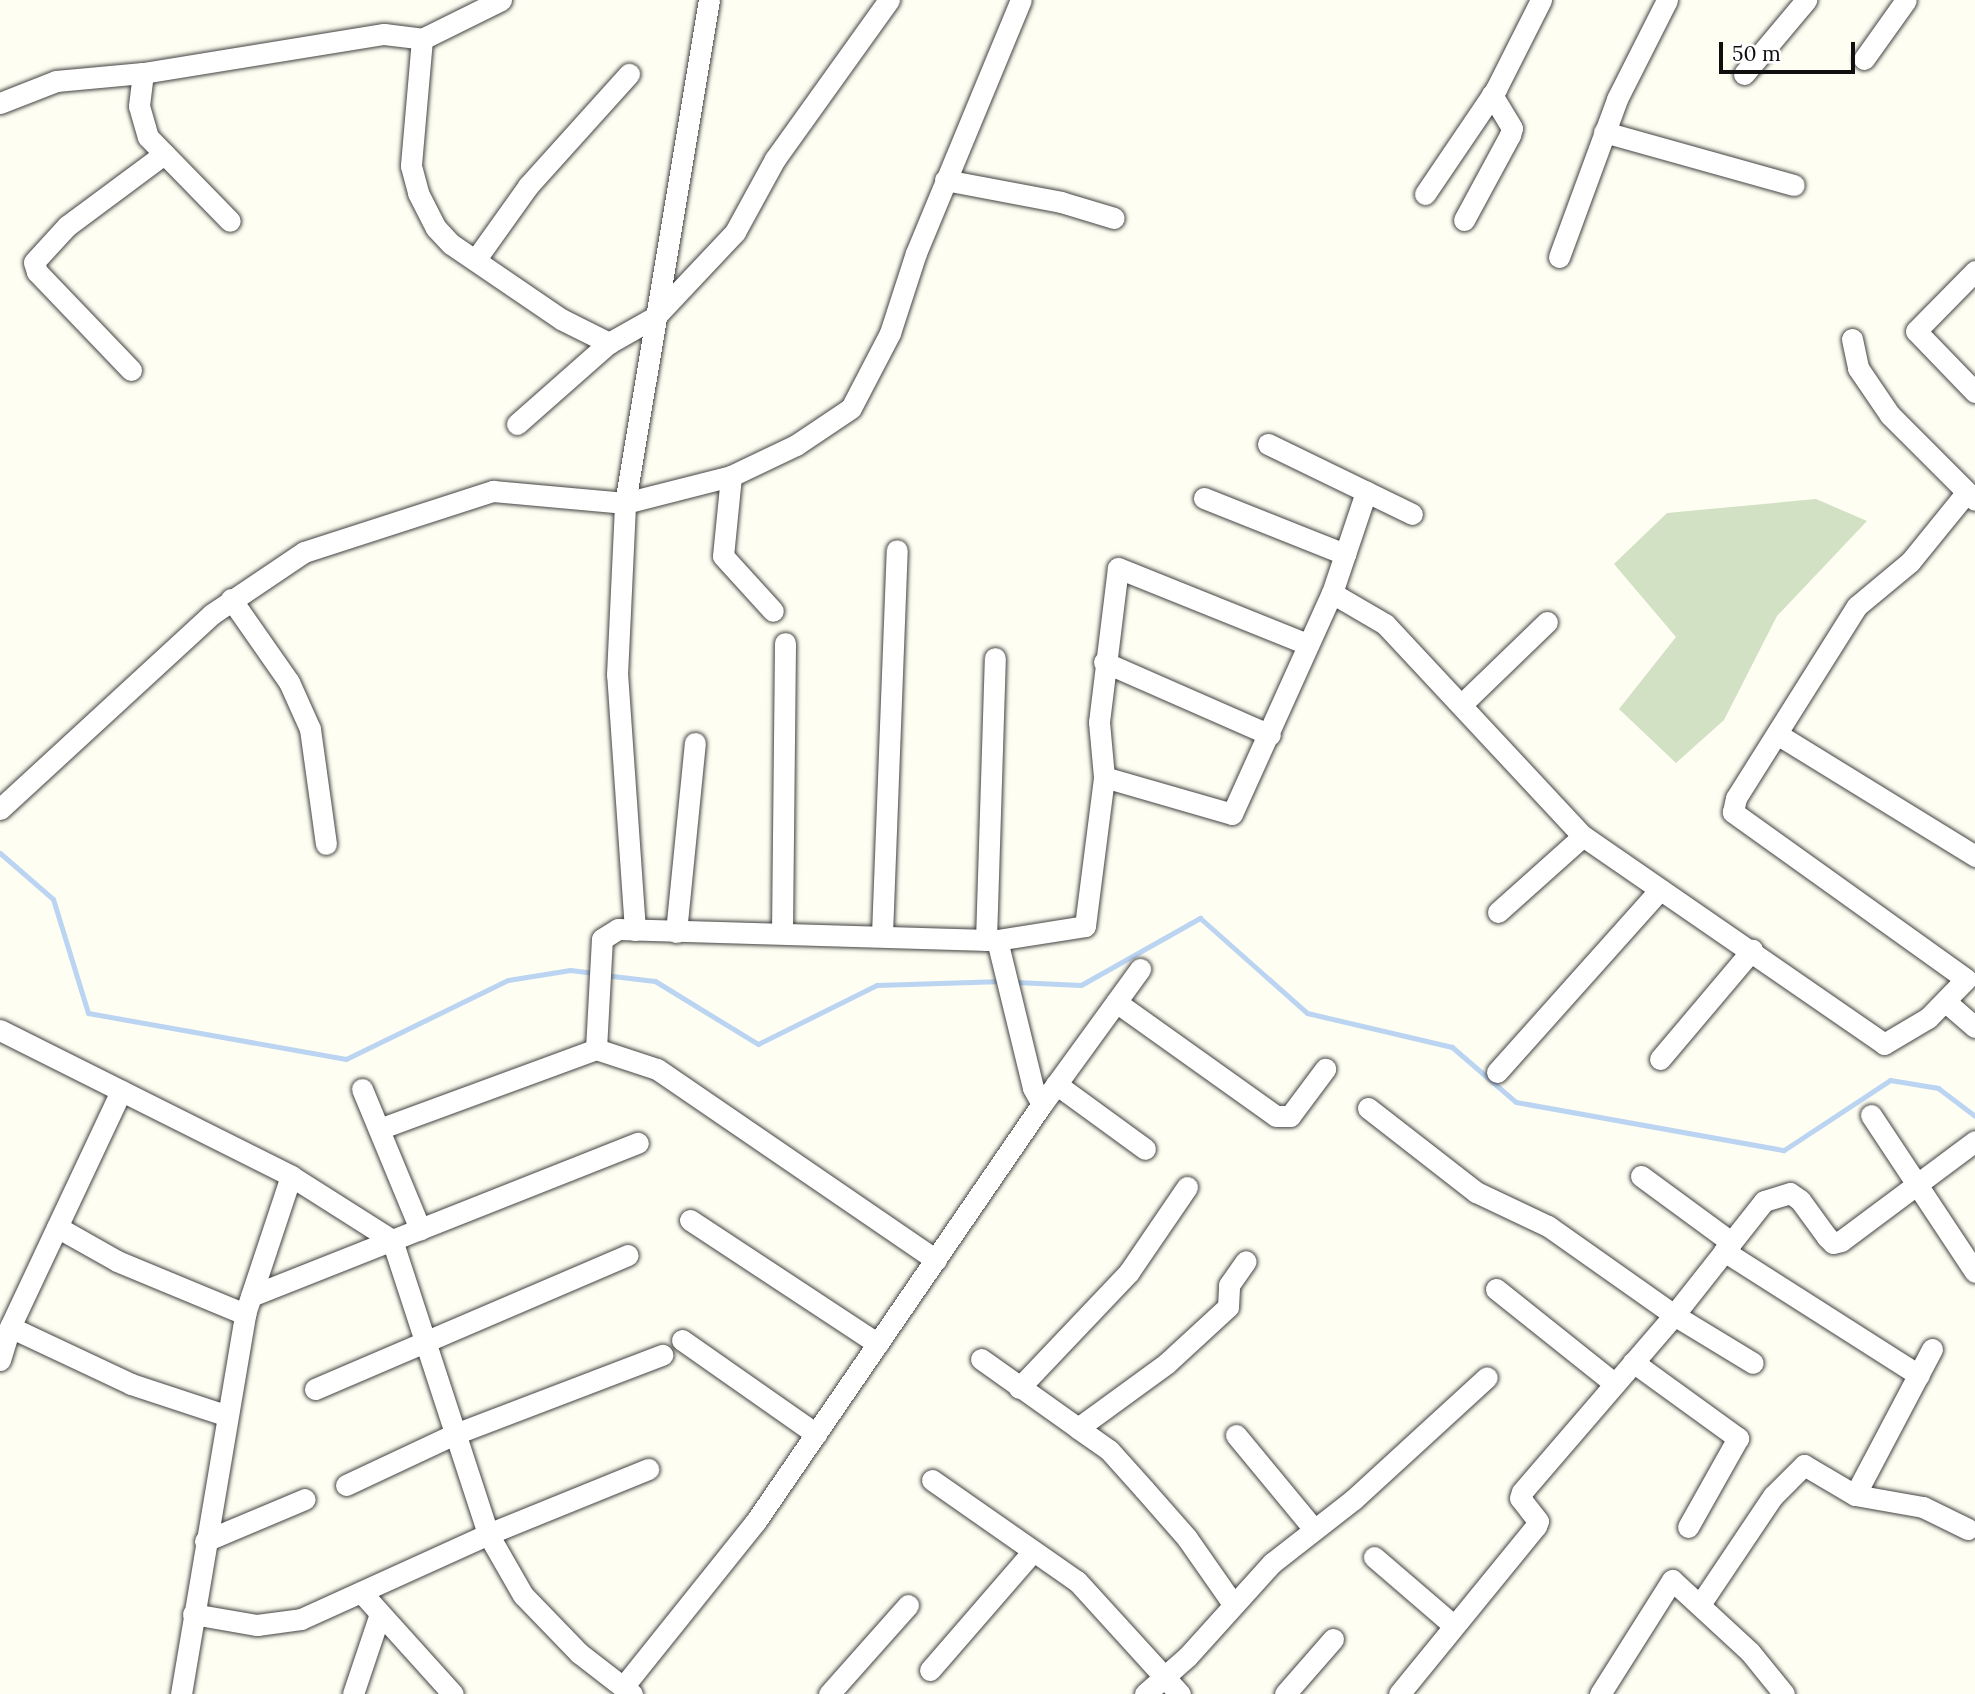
<!DOCTYPE html>
<html>
<head>
<meta charset="utf-8">
<style>
	body { margin:0 }
	#map { position:relative; width:1975px; height:1694px; overflow:hidden; background:#fefef2; font-family:Lora,serif }
	div>[style] { position:absolute }
	.cemetery>* { inset:0; background:#d2e0c4 }
	.stream>* { height:5px; margin:-2.5px; padding:0 2.5px; transform-origin:2.5px; border-radius:2.5px; background:#bad4f2 }
	.roads { filter:drop-shadow(0 0 2px #424242) drop-shadow(0 0 2px #424242) }
	.minor>* { height:21px; margin:-10.5px; padding:0 10.5px; transform-origin:10.5px; border-radius:10.5px; background:#fff }
	span { translate:-50% -50%; white-space:nowrap; text-align:center; line-height:1.15; -webkit-text-stroke:7px #fff; paint-order:stroke }
	.scale { position:absolute; left:1719px; top:42px; width:136px; height:32px; box-sizing:border-box; border:4px solid #0f0f0f; border-top:0; padding-left:9px; font-size:21px; line-height:24px; white-space:nowrap; color:#0f0f0f; -webkit-text-stroke:5px #fff; paint-order:stroke }
</style>
</head>
<body>
<div id="map">
	<div class="cemetery">
		<div style="clip-path:polygon(1816px 499px,1867px 521px,1777px 616px,1724px 720px,1676px 763px,1619px 709px,1676px 637px,1614px 564px,1667px 513px)"></div>
	</div>
	<div class="stream">
		<div style="left:0;top:853px;width:70px;rotate:41deg"></div>
		<div style="left:53px;top:899px;width:119px;rotate:72.9deg"></div>
		<div style="left:88px;top:1013px;width:262px;rotate:10.1deg"></div>
		<div style="left:346px;top:1059px;width:180px;rotate:-26deg"></div>
		<div style="left:508px;top:980px;width:63px;rotate:-9.2deg"></div>
		<div style="left:570px;top:970px;width:25px;rotate:7deg"></div>
		<div style="left:604px;top:975px;width:51px;rotate:6.7deg"></div>
		<div style="left:655px;top:981px;width:121px;rotate:31.5deg"></div>
		<div style="left:758px;top:1044px;width:133px;rotate:-26.4deg"></div>
		<div style="left:877px;top:985px;width:126px;rotate:-1.8deg"></div>
		<div style="left:1013px;top:982px;width:68px;rotate:2.5deg"></div>
		<div style="left:1081px;top:985px;width:137px;rotate:-29.4deg"></div>
		<div style="left:1200px;top:918px;width:143px;rotate:41.6deg"></div>
		<div style="left:1307px;top:1013px;width:149px;rotate:13.2deg"></div>
		<div style="left:1452px;top:1047px;width:84px;rotate:40.7deg"></div>
		<div style="left:1516px;top:1102px;width:272px;rotate:10.2deg"></div>
		<div style="left:1784px;top:1150px;width:127px;rotate:-33.4deg"></div>
		<div style="left:1890px;top:1080px;width:49px;rotate:9.5deg"></div>
		<div style="left:1938px;top:1088px;width:46px;rotate:37.1deg"></div>
	</div>
	<div class="roads">
		<div class="minor">
			<div style="left:501px;top:0;width:88px;rotate:153.7deg"></div>
			<div style="left:422px;top:39px;width:127px;rotate:95deg"></div>
			<div style="left:411px;top:166px;width:28px;rotate:75deg"></div>
			<div style="left:418px;top:193px;width:39px;rotate:63deg"></div>
			<div style="left:436px;top:228px;width:22px;rotate:47deg"></div>
			<div style="left:451px;top:244px;width:133px;rotate:34.3deg"></div>
			<div style="left:561px;top:319px;width:54px;rotate:26.6deg"></div>
			<div style="left:609px;top:343px;width:53px;rotate:-29.5deg"></div>
			<div style="left:655px;top:317px;width:117px;rotate:-46.7deg"></div>
			<div style="left:735px;top:232px;width:83px;rotate:-61.3deg"></div>
			<div style="left:775px;top:159px;width:196px;rotate:-54.4deg"></div>
			<div style="left:1864px;top:59px;width:72px;rotate:-54.6deg"></div>
			<div style="left:143px;top:73px;width:33px;rotate:97deg"></div>
			<div style="left:139px;top:106px;width:32px;rotate:74deg"></div>
			<div style="left:148px;top:137px;width:117px;rotate:45.7deg"></div>
			<div style="left:1744px;top:74px;width:97px;rotate:-50deg"></div>
			<div style="left:0;top:103px;width:60px;rotate:-21.4deg"></div>
			<div style="left:56px;top:81px;width:87px;rotate:-5.3deg"></div>
			<div style="left:143px;top:73px;width:244px;rotate:-9.2deg"></div>
			<div style="left:384px;top:34px;width:38px;rotate:7deg"></div>
			<div style="left:1604px;top:132px;width:197px;rotate:15.6deg"></div>
			<div style="left:945px;top:180px;width:118px;rotate:10.7deg"></div>
			<div style="left:1061px;top:202px;width:55px;rotate:16.8deg"></div>
			<div style="left:1425px;top:194px;width:127px;rotate:-55.9deg"></div>
			<div style="left:1496px;top:89px;width:100px;rotate:-63.2deg"></div>
			<div style="left:1464px;top:220px;width:97px;rotate:-61.6deg"></div>
			<div style="left:1510px;top:135px;width:7px;rotate:-74deg"></div>
			<div style="left:1512px;top:128px;width:39px;rotate:-121deg"></div>
			<div style="left:1559px;top:257px;width:168px;rotate:-69.8deg"></div>
			<div style="left:1617px;top:99px;width:111px;rotate:-63.2deg"></div>
			<div style="left:476px;top:259px;width:90px;rotate:-54.5deg"></div>
			<div style="left:528px;top:186px;width:151px;rotate:-48deg"></div>
			<div style="left:1975px;top:271px;width:84px;rotate:134.5deg"></div>
			<div style="left:1916px;top:331px;width:85px;rotate:46deg"></div>
			<div style="left:1852px;top:339px;width:30px;rotate:78deg"></div>
			<div style="left:1858px;top:368px;width:57px;rotate:55.8deg"></div>
			<div style="left:1890px;top:415px;width:120px;rotate:45deg"></div>
			<div style="left:131px;top:370px;width:136px;rotate:-133.8deg"></div>
			<div style="left:37px;top:272px;width:10px;rotate:-107deg"></div>
			<div style="left:34px;top:262px;width:49px;rotate:-47.5deg"></div>
			<div style="left:67px;top:226px;width:121px;rotate:-36.6deg"></div>
			<div style="left:517px;top:424px;width:123px;rotate:-41.4deg"></div>
			<div style="left:1268px;top:444px;width:160px;rotate:25.9deg"></div>
			<div style="left:731px;top:476px;width:80px;rotate:95.7deg"></div>
			<div style="left:723px;top:556px;width:74px;rotate:47.7deg"></div>
			<div style="left:1204px;top:498px;width:152px;rotate:21.7deg"></div>
			<div style="left:1332px;top:593px;width:61px;rotate:30.3deg"></div>
			<div style="left:1385px;top:624px;width:290px;rotate:47deg"></div>
			<div style="left:1583px;top:836px;width:366px;rotate:34.6deg"></div>
			<div style="left:1884px;top:1044px;width:51px;rotate:-30.6deg"></div>
			<div style="left:1928px;top:1018px;width:54px;rotate:-45.7deg"></div>
			<div style="left:1966px;top:979px;width:287px;rotate:-144.4deg"></div>
			<div style="left:1733px;top:812px;width:14px;rotate:-78deg"></div>
			<div style="left:1736px;top:798px;width:227px;rotate:-57.8deg"></div>
			<div style="left:1857px;top:606px;width:69px;rotate:-39.7deg"></div>
			<div style="left:1910px;top:562px;width:89px;rotate:-50.9deg"></div>
			<div style="left:231px;top:599px;width:101px;rotate:55.1deg"></div>
			<div style="left:289px;top:682px;width:51px;rotate:65.9deg"></div>
			<div style="left:310px;top:729px;width:116px;rotate:82.1deg"></div>
			<div style="left:1104px;top:662px;width:181px;rotate:23.7deg"></div>
			<div style="left:1462px;top:704px;width:118px;rotate:-44deg"></div>
			<div style="left:1777px;top:734px;width:233px;rotate:31.6deg"></div>
			<div style="left:1104px;top:777px;width:133px;rotate:16.1deg"></div>
			<div style="left:1232px;top:814px;width:243px;rotate:-65.7deg"></div>
			<div style="left:1332px;top:593px;width:107px;rotate:-71.4deg"></div>
			<div style="left:0;top:809px;width:288px;rotate:-42.6deg"></div>
			<div style="left:212px;top:614px;width:111px;rotate:-34deg"></div>
			<div style="left:304px;top:552px;width:199px;rotate:-17.9deg"></div>
			<div style="left:493px;top:491px;width:133px;rotate:5.2deg"></div>
			<div style="left:625px;top:503px;width:109px;rotate:-14.3deg"></div>
			<div style="left:731px;top:476px;width:72px;rotate:-25.5deg"></div>
			<div style="left:796px;top:445px;width:66px;rotate:-33.9deg"></div>
			<div style="left:851px;top:408px;width:85px;rotate:-62.5deg"></div>
			<div style="left:890px;top:333px;width:84px;rotate:-72deg"></div>
			<div style="left:916px;top:253px;width:274px;rotate:-67.5deg"></div>
			<div style="left:1498px;top:912px;width:114px;rotate:-41.8deg"></div>
			<div style="left:635px;top:930px;width:256px;rotate:-94deg"></div>
			<div style="left:617px;top:675px;width:172px;rotate:-87.3deg"></div>
			<div style="left:625px;top:503px;width:510px;rotate:-80.52deg"></div>
			<div style="left:782px;top:931px;width:288px;rotate:-89.4deg"></div>
			<div style="left:676px;top:932px;width:190px;rotate:-84.3deg"></div>
			<div style="left:882px;top:934px;width:384px;rotate:-87.8deg"></div>
			<div style="left:986px;top:940px;width:282px;rotate:-88.2deg"></div>
			<div style="left:997px;top:940px;width:152px;rotate:76.3deg"></div>
			<div style="left:1033px;top:1088px;width:18px;rotate:61deg"></div>
			<div style="left:1116px;top:1002px;width:196px;rotate:35.5deg"></div>
			<div style="left:1276px;top:1116px;width:14px"></div>
			<div style="left:1290px;top:1116px;width:59px;rotate:-53.3deg"></div>
			<div style="left:1946px;top:1002px;width:38px;rotate:41deg"></div>
			<div style="left:0;top:1030px;width:326px;rotate:26.6deg"></div>
			<div style="left:291px;top:1176px;width:120px;rotate:32.4deg"></div>
			<div style="left:392px;top:1240px;width:309px;rotate:71.9deg"></div>
			<div style="left:488px;top:1534px;width:70px;rotate:60.2deg"></div>
			<div style="left:523px;top:1595px;width:81px;rotate:46deg"></div>
			<div style="left:579px;top:1653px;width:67px;rotate:37.7deg"></div>
			<div style="left:596px;top:1049px;width:110px;rotate:-86.9deg"></div>
			<div style="left:602px;top:939px;width:19px;rotate:-32deg"></div>
			<div style="left:618px;top:929px;width:379px;rotate:1.7deg"></div>
			<div style="left:997px;top:940px;width:89px;rotate:-9deg"></div>
			<div style="left:1085px;top:926px;width:150px;rotate:-82.7deg"></div>
			<div style="left:1104px;top:777px;width:55px;rotate:-95.2deg"></div>
			<div style="left:1099px;top:722px;width:155px;rotate:-83deg"></div>
			<div style="left:1118px;top:568px;width:204px;rotate:21.9deg"></div>
			<div style="left:1660px;top:1059px;width:143px;rotate:-49.8deg"></div>
			<div style="left:1497px;top:1072px;width:243px;rotate:-48.2deg"></div>
			<div style="left:1056px;top:1084px;width:110px;rotate:36.1deg"></div>
			<div style="left:362px;top:1089px;width:152px;rotate:67.5deg"></div>
			<div style="left:1368px;top:1108px;width:137px;rotate:37.9deg"></div>
			<div style="left:1476px;top:1192px;width:80px;rotate:25.3deg"></div>
			<div style="left:1548px;top:1226px;width:154px;rotate:35.2deg"></div>
			<div style="left:1674px;top:1315px;width:92px;rotate:31.3deg"></div>
			<div style="left:1871px;top:1115px;width:188px;rotate:56.5deg"></div>
			<div style="left:379px;top:1129px;width:231px;rotate:-20.2deg"></div>
			<div style="left:596px;top:1049px;width:64px;rotate:18.2deg"></div>
			<div style="left:657px;top:1069px;width:338px;rotate:34.4deg"></div>
			<div style="left:1641px;top:1176px;width:112px;rotate:36.3deg"></div>
			<div style="left:690px;top:1220px;width:225px;rotate:33.4deg"></div>
			<div style="left:57px;top:1227px;width:69px;rotate:29.5deg"></div>
			<div style="left:117px;top:1261px;width:139px;rotate:22.5deg"></div>
			<div style="left:1724px;top:1251px;width:231px;rotate:32.5deg"></div>
			<div style="left:1496px;top:1289px;width:152px;rotate:38.6deg"></div>
			<div style="left:251px;top:1296px;width:416px;rotate:-21.6deg"></div>
			<div style="left:10px;top:1327px;width:134px;rotate:25.2deg"></div>
			<div style="left:131px;top:1384px;width:99px;rotate:18.3deg"></div>
			<div style="left:682px;top:1340px;width:164px;rotate:35deg"></div>
			<div style="left:981px;top:1359px;width:119px;rotate:35.4deg"></div>
			<div style="left:0;top:1360px;width:34px;rotate:-73deg"></div>
			<div style="left:10px;top:1327px;width:261px;rotate:-64.8deg"></div>
			<div style="left:1633px;top:1362px;width:130px;rotate:35.9deg"></div>
			<div style="left:1738px;top:1438px;width:102px;rotate:119.3deg"></div>
			<div style="left:1019px;top:1388px;width:160px;rotate:-46.5deg"></div>
			<div style="left:1129px;top:1272px;width:103px;rotate:-55.7deg"></div>
			<div style="left:315px;top:1389px;width:340px;rotate:-23.2deg"></div>
			<div style="left:1236px;top:1435px;width:121px;rotate:50.4deg"></div>
			<div style="left:932px;top:1480px;width:177px;rotate:34.9deg"></div>
			<div style="left:1077px;top:1581px;width:153px;rotate:47.7deg"></div>
			<div style="left:346px;top:1485px;width:120px;rotate:-25.1deg"></div>
			<div style="left:455px;top:1434px;width:222px;rotate:-20.9deg"></div>
			<div style="left:1855px;top:1495px;width:165px;rotate:-62.2deg"></div>
			<div style="left:205px;top:1541px;width:108px;rotate:-22.8deg"></div>
			<div style="left:1374px;top:1557px;width:103px;rotate:40.7deg"></div>
			<div style="left:361px;top:1592px;width:137px;rotate:48deg"></div>
			<div style="left:1701px;top:1603px;width:129px;rotate:-56.1deg"></div>
			<div style="left:1773px;top:1496px;width:44px;rotate:-45deg"></div>
			<div style="left:1804px;top:1465px;width:59px;rotate:30.5deg"></div>
			<div style="left:1855px;top:1495px;width:69px;rotate:10deg"></div>
			<div style="left:1923px;top:1507px;width:50px;rotate:26.1deg"></div>
			<div style="left:1233px;top:1604px;width:80px;rotate:-124.9deg"></div>
			<div style="left:1187px;top:1538px;width:65px;rotate:-131.3deg"></div>
			<div style="left:1144px;top:1489px;width:52px;rotate:-131.9deg"></div>
			<div style="left:1109px;top:1450px;width:38px;rotate:-145deg"></div>
			<div style="left:1078px;top:1428px;width:110px;rotate:-36.1deg"></div>
			<div style="left:1167px;top:1363px;width:83px;rotate:-42.6deg"></div>
			<div style="left:1228px;top:1307px;width:22px;rotate:-87deg"></div>
			<div style="left:1229px;top:1285px;width:29px;rotate:-55deg"></div>
			<div style="left:193px;top:1614px;width:65px;rotate:9.8deg"></div>
			<div style="left:257px;top:1625px;width:44px;rotate:-7.8deg"></div>
			<div style="left:301px;top:1619px;width:205px;rotate:-24.4deg"></div>
			<div style="left:488px;top:1534px;width:173px;rotate:-22.1deg"></div>
			<div style="left:930px;top:1670px;width:157px;rotate:-49.1deg"></div>
			<div style="left:623px;top:1687px;width:213px;rotate:-51.3deg"></div>
			<div style="left:756px;top:1521px;width:506px;rotate:-55.56deg"></div>
			<div style="left:1042px;top:1104px;width:167px;rotate:-54deg"></div>
			<div style="left:181px;top:1694px;width:385px;rotate:-80.4deg"></div>
			<div style="left:245px;top:1314px;width:145px;rotate:-71.6deg"></div>
			<div style="left:353px;top:1694px;width:84px;rotate:-71.4deg"></div>
			<div style="left:829px;top:1694px;width:119px;rotate:-48.4deg"></div>
			<div style="left:1145px;top:1694px;width:56px;rotate:-41.4deg"></div>
			<div style="left:1187px;top:1657px;width:127px;rotate:-47.9deg"></div>
			<div style="left:1272px;top:1563px;width:104px;rotate:-38deg"></div>
			<div style="left:1354px;top:1499px;width:180px;rotate:-42.5deg"></div>
			<div style="left:1285px;top:1694px;width:73px;rotate:-48.9deg"></div>
			<div style="left:1399px;top:1694px;width:217px;rotate:-50.8deg"></div>
			<div style="left:1536px;top:1526px;width:5px;rotate:-68deg"></div>
			<div style="left:1538px;top:1521px;width:29px;rotate:-128deg"></div>
			<div style="left:1520px;top:1498px;width:6px;rotate:-72deg"></div>
			<div style="left:1522px;top:1492px;width:233px;rotate:-49.3deg"></div>
			<div style="left:1674px;top:1315px;width:145px;rotate:-51.7deg"></div>
			<div style="left:1764px;top:1201px;width:27px;rotate:-17deg"></div>
			<div style="left:1790px;top:1193px;width:12px;rotate:35deg"></div>
			<div style="left:1800px;top:1200px;width:46px;rotate:53.9deg"></div>
			<div style="left:1827px;top:1237px;width:8px;rotate:45deg"></div>
			<div style="left:1833px;top:1243px;width:8px;rotate:-14deg"></div>
			<div style="left:1841px;top:1241px;width:167px;rotate:-36.7deg"></div>
			<div style="left:1600px;top:1694px;width:135px;rotate:-57.7deg"></div>
			<div style="left:1672px;top:1580px;width:106px;rotate:42.7deg"></div>
			<div style="left:1750px;top:1652px;width:54px;rotate:51deg"></div>
		</div>
	</div>
	<div class="scale">50 m</div>
</div>
</body>
</html>
